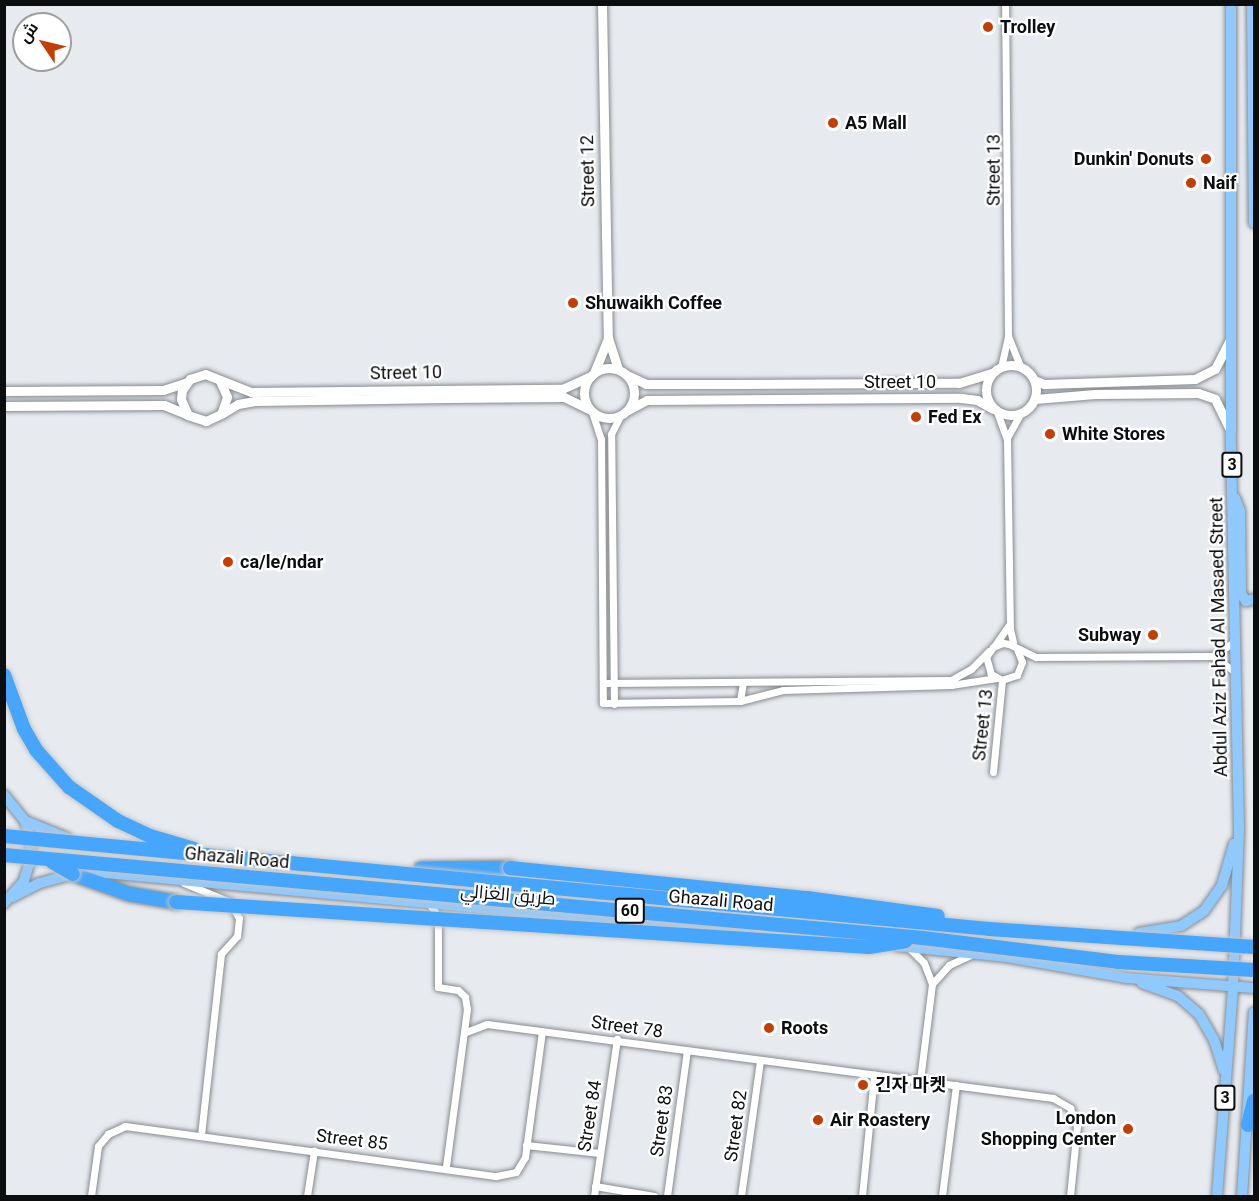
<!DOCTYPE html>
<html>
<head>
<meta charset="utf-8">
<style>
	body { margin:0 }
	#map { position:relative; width:1259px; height:1201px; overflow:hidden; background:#e7ebf0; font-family:Roboto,Cairo,"Noto Sans KR",sans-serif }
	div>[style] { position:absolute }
	.roads { filter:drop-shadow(0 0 2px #878b8f) drop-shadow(0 0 2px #878b8f) }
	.minor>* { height:7px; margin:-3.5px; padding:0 3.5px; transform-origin:3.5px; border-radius:3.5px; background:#fff }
	.tertiary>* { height:9px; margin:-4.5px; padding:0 4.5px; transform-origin:4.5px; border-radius:4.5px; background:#fff }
	.tertiary>.ring { margin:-4.5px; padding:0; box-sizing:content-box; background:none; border:9px solid #fff; border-radius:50% }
	.primary>* { height:10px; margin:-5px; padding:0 5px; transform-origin:5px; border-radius:5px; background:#90c9fd }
	.motorway>* { height:14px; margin:-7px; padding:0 7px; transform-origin:7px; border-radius:7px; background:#46a5fc }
	.bridges { filter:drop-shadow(0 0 2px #c5c5c5) drop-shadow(0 0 2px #c5c5c5) }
	.motorway-bridge>* { height:14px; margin:-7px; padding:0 7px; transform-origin:7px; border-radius:7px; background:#46a5fc }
	.dots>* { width:16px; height:16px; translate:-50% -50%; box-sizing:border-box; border:3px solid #fff; border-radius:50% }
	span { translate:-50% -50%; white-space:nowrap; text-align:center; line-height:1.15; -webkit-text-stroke:4.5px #fff; paint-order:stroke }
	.shield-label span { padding:2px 4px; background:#fff; border:2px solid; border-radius:4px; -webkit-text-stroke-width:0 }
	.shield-label { font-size:16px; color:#0c0d0e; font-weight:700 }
	.poi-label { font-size:18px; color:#0c0d0e; font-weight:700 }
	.left { translate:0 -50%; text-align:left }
	.right { translate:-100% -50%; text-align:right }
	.street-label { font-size:18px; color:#0c0d0e }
	.frame { position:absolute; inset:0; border:6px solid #0c0d0e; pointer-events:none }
	.north { position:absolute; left:12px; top:12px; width:60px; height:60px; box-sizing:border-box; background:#fff; border:2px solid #9e9e9f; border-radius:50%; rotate:305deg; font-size:16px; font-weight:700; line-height:24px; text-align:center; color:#0c0d0e }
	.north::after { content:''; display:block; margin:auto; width:21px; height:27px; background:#c43d02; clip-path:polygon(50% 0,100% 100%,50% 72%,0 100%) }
</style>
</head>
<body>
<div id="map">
	<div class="roads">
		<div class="minor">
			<div style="left:1008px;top:336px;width:32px;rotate:68deg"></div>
			<div style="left:1001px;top:367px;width:32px;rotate:-77deg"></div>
			<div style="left:1008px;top:336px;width:332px;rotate:-90.5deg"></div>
			<div style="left:592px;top:412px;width:28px;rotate:72deg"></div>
			<div style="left:601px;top:439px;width:264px;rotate:89.6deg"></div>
			<div style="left:603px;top:703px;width:137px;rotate:-0.8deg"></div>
			<div style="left:740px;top:701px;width:44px;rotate:-14.3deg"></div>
			<div style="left:783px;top:690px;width:168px;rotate:-1.7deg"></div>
			<div style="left:951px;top:685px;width:46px;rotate:-8.8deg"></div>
			<div style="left:997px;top:412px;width:29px;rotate:70deg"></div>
			<div style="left:1007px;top:439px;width:190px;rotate:89.1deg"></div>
			<div style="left:1010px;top:629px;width:17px;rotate:77deg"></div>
			<div style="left:1008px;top:436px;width:26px;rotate:-61deg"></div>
			<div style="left:995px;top:645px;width:24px;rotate:-55deg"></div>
			<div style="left:1017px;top:649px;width:14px;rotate:69deg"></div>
			<div style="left:1022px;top:662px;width:14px;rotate:111deg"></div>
			<div style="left:1017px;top:675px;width:16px;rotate:162deg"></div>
			<div style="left:1002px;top:680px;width:13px;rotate:-151deg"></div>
			<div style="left:991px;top:674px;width:18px;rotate:-106deg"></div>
			<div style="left:986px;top:657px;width:12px;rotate:-55deg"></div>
			<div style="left:993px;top:647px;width:11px;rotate:-22deg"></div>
			<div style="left:1003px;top:643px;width:6px;rotate:9deg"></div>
			<div style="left:1009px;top:644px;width:30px;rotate:26deg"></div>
			<div style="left:1036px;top:657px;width:177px;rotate:-0.3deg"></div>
			<div style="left:1213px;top:656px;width:26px;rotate:36deg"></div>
			<div style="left:1213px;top:656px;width:25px;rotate:-34deg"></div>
			<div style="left:604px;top:683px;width:347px;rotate:-0.5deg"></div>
			<div style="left:951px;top:680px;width:23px;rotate:-29deg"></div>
			<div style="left:971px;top:669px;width:25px;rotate:-45deg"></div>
			<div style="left:740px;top:701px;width:19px;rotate:-81deg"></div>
			<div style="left:614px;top:704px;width:270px;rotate:-90.6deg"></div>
			<div style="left:611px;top:434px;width:20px;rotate:-63deg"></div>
			<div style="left:993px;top:772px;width:92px;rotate:-84.4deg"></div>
			<div style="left:184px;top:883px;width:50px;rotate:22.4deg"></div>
			<div style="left:230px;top:902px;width:18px;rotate:61deg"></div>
			<div style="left:239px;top:918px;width:18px;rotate:96deg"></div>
			<div style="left:237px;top:936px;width:24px;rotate:132deg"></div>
			<div style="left:221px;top:954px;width:183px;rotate:96.3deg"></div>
			<div style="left:430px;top:905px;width:14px;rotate:54deg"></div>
			<div style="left:438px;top:916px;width:71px;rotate:90deg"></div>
			<div style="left:438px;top:987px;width:20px;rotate:9deg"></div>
			<div style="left:458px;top:990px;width:10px;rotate:45deg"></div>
			<div style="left:465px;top:997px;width:12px;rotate:81deg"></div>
			<div style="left:467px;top:1009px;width:159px;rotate:97.6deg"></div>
			<div style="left:909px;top:948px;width:21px;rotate:45deg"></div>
			<div style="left:924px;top:963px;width:22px;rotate:69deg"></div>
			<div style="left:932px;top:984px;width:98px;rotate:97.1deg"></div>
			<div style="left:932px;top:984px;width:25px;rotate:-48deg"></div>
			<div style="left:949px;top:965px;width:23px;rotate:-25deg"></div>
			<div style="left:466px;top:1032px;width:22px;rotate:-21deg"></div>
			<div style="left:487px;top:1024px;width:571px;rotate:7.45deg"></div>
			<div style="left:1053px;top:1098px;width:20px;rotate:30deg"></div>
			<div style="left:1070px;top:1108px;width:19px;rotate:69deg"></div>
			<div style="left:1077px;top:1126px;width:70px;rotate:95.7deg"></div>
			<div style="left:526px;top:1145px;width:74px;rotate:6.2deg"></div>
			<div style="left:595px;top:1186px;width:60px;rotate:9.6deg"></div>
			<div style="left:91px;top:1196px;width:50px;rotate:-82deg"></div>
			<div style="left:98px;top:1146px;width:16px;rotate:-50deg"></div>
			<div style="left:108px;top:1134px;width:19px;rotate:-25deg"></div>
			<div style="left:125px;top:1126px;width:374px;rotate:7.7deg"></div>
			<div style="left:496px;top:1176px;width:20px;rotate:-11deg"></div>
			<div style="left:516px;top:1172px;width:17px;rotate:-59deg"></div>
			<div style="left:525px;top:1157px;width:127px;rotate:-82.3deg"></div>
			<div style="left:307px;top:1196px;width:46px;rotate:-81.2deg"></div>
			<div style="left:594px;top:1196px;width:159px;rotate:-81.7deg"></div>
			<div style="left:667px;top:1196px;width:147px;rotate:-82.2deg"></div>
			<div style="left:741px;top:1196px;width:137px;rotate:-82deg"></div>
			<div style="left:862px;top:1196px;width:122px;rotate:-84.3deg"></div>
			<div style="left:942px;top:1196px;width:112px;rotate:-82.8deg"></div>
		</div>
		<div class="tertiary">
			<div style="left:602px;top:4px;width:334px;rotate:89deg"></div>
			<div style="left:608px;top:338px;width:33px;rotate:72deg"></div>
			<div class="ring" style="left:986px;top:365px;width:41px;height:41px"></div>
			<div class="ring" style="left:584px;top:368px;width:41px;height:41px"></div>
			<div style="left:594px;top:373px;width:38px;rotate:-68deg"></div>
			<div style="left:627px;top:375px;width:21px;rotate:25deg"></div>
			<div style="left:646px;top:384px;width:89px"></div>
			<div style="left:735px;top:384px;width:224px;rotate:-0.3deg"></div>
			<div style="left:959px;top:383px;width:34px;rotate:-17deg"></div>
			<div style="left:1034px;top:380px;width:11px;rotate:22deg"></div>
			<div style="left:1044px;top:384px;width:151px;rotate:-1.9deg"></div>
			<div style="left:1195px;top:379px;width:22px;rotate:-27deg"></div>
			<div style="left:1215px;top:369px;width:34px;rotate:-63deg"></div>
			<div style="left:220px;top:381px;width:17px;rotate:66deg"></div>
			<div style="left:227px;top:397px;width:18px;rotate:109deg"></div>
			<div style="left:221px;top:414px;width:17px;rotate:155deg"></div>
			<div style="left:206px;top:421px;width:19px;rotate:-162deg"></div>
			<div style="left:188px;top:415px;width:17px;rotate:-114deg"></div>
			<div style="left:181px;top:399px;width:9px;rotate:-84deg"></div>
			<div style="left:182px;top:390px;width:14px;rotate:-54deg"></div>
			<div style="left:190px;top:379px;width:16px;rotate:-18deg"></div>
			<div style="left:205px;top:374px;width:49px;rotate:21.4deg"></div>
			<div style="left:251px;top:392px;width:311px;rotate:-0.6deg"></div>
			<div style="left:562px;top:389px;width:32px;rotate:-24deg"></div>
			<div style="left:4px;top:391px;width:159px;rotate:-0.4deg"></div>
			<div style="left:163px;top:390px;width:25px;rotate:-18deg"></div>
			<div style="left:1035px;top:399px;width:60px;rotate:-4.8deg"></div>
			<div style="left:1095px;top:394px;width:103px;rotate:-0.6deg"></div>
			<div style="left:1198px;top:393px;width:18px;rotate:19deg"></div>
			<div style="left:1215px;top:399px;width:34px;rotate:64deg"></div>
			<div style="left:4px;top:406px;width:160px;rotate:-0.4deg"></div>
			<div style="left:164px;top:405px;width:24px;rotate:22deg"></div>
			<div style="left:628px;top:410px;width:21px;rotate:-28deg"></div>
			<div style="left:647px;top:400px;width:314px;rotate:-0.4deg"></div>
			<div style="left:961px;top:398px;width:16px;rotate:7deg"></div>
			<div style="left:977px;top:400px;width:18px;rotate:29deg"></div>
			<div style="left:223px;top:413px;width:17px;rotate:-31deg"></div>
			<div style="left:238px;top:404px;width:17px;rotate:-10deg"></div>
			<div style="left:255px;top:401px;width:191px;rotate:-0.9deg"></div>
			<div style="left:446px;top:398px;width:118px;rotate:-0.5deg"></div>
			<div style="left:564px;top:397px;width:28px;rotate:26deg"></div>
		</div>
		<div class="primary">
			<div style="left:1252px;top:4px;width:219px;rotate:89.5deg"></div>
			<div style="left:1235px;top:498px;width:14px;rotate:69deg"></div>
			<div style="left:1240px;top:511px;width:83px;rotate:89.3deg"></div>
			<div style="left:1241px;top:594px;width:9px;rotate:54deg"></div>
			<div style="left:1246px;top:601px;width:8px;rotate:-14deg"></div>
			<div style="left:4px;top:795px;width:33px;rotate:51deg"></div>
			<div style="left:25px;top:821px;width:21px;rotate:73deg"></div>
			<div style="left:31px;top:841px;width:20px;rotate:93deg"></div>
			<div style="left:30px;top:861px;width:21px;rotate:107deg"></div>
			<div style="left:24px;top:881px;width:30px;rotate:132deg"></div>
			<div style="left:25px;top:821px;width:45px;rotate:22deg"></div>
			<div style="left:12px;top:897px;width:31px;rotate:-27deg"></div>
			<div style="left:40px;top:883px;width:46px;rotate:-15.3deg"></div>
			<div style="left:84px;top:871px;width:666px;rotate:5.34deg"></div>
			<div style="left:1139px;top:933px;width:43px;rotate:-9.5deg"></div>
			<div style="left:1181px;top:926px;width:27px;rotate:-33deg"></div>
			<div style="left:1204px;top:911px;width:32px;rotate:-55deg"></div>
			<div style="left:1222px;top:885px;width:43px;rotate:-73.7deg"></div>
			<div style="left:897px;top:946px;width:111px;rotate:5.7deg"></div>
			<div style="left:1007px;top:957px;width:122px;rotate:9.9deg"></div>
			<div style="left:1127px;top:978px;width:127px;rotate:4.5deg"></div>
			<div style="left:1142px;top:983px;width:38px;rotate:20deg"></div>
			<div style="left:1178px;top:996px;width:28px;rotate:41deg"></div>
			<div style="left:1199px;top:1014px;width:30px;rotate:60deg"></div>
			<div style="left:1214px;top:1040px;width:32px;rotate:72deg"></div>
			<div style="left:1217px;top:1196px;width:211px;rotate:-85.6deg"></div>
			<div style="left:1233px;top:986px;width:157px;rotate:-87.8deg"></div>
			<div style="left:1239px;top:829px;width:397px;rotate:-91.2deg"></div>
			<div style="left:1231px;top:432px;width:428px;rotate:-90deg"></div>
			<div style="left:1242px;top:1196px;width:184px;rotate:-86.3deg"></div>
		</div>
		<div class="motorway">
			<div style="left:421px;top:869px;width:89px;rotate:-0.6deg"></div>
			<div style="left:73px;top:874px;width:59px;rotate:19.7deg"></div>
			<div style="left:129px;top:894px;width:48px;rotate:9.7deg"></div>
			<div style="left:1248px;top:1125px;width:25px;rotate:-76deg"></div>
		</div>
	</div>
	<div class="bridges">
		<div class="motorway-bridge">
			<div style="left:4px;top:675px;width:58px;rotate:69.7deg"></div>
			<div style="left:24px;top:729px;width:24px;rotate:60deg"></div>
			<div style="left:36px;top:750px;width:50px;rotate:48.3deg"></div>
			<div style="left:69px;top:787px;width:60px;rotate:34.8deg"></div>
			<div style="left:118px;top:821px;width:35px;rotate:25deg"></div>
			<div style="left:150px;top:836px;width:46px;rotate:16.5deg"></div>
			<div style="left:4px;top:836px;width:989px;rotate:5.39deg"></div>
			<div style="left:989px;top:929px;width:266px;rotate:3.9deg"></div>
			<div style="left:4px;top:855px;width:923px;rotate:5.16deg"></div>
			<div style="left:923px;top:938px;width:196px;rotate:7deg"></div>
			<div style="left:1118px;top:962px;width:136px;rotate:3.4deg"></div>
			<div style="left:52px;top:862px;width:24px;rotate:30deg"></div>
			<div style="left:510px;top:868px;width:299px;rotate:5.8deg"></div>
			<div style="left:807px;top:898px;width:132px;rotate:7.8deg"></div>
			<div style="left:176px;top:902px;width:694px;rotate:3.72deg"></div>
			<div style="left:869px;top:947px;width:37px;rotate:-9deg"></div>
		</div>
	</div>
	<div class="dots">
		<div style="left:988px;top:27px;background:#c43d02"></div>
		<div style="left:833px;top:123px;background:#c43d02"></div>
		<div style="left:1206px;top:159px;background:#c43d02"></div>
		<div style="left:1191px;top:183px;background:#c43d02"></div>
		<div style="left:573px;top:303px;background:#c43d02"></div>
		<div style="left:916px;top:417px;background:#c43d02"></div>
		<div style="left:1050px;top:434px;background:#c43d02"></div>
		<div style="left:228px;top:562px;background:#c43d02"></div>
		<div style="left:1153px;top:635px;background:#c43d02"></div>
		<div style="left:769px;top:1028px;background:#c43d02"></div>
		<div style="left:863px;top:1085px;background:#c43d02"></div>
		<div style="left:818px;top:1120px;background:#c43d02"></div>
		<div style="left:1128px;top:1129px;background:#c43d02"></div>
	</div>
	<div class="shield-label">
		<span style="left:1232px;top:465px">3</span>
		<span style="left:630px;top:911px">60</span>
		<span style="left:1225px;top:1098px">3</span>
	</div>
	<div class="poi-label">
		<span class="left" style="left:1000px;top:27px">Trolley</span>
		<span class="left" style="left:845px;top:123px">A5 Mall</span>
		<span class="right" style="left:1194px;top:159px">Dunkin' Donuts</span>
		<span class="left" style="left:1203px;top:183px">Naif</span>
		<span class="left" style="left:585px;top:303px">Shuwaikh Coffee</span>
		<span class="left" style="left:928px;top:417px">Fed Ex</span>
		<span class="left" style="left:1062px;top:434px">White Stores</span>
		<span class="left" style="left:240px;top:562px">ca/le/ndar</span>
		<span class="right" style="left:1141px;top:635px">Subway</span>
		<span class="left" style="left:781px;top:1028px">Roots</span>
		<span class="left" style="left:875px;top:1085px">긴자 마켓</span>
		<span class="right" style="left:1116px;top:1129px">London<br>Shopping Center</span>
		<span class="left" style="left:830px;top:1120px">Air Roastery</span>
	</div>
	<div class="street-label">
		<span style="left:994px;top:170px;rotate:-90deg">Street 13</span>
		<span style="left:588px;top:171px;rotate:-91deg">Street 12</span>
		<span style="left:406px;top:373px;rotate:-1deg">Street 10</span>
		<span style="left:900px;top:382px">Street 10</span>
		<span style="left:1219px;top:637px;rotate:-91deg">Abdul Aziz Fahad Al Masaed Street</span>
		<span style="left:983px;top:725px;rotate:-84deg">Street 13</span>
		<span style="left:237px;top:858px;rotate:5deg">Ghazali Road</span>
		<span style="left:508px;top:895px;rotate:5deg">طريق الغزالي</span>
		<span style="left:721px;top:901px;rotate:5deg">Ghazali Road</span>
		<span style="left:627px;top:1027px;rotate:8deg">Street 78</span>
		<span style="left:590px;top:1116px;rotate:-81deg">Street 84</span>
		<span style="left:662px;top:1121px;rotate:-82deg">Street 83</span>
		<span style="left:736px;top:1126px;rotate:-82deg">Street 82</span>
		<span style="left:352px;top:1140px;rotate:7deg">Street 85</span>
	</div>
	<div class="frame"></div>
	<div class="north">ش</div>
</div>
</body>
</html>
